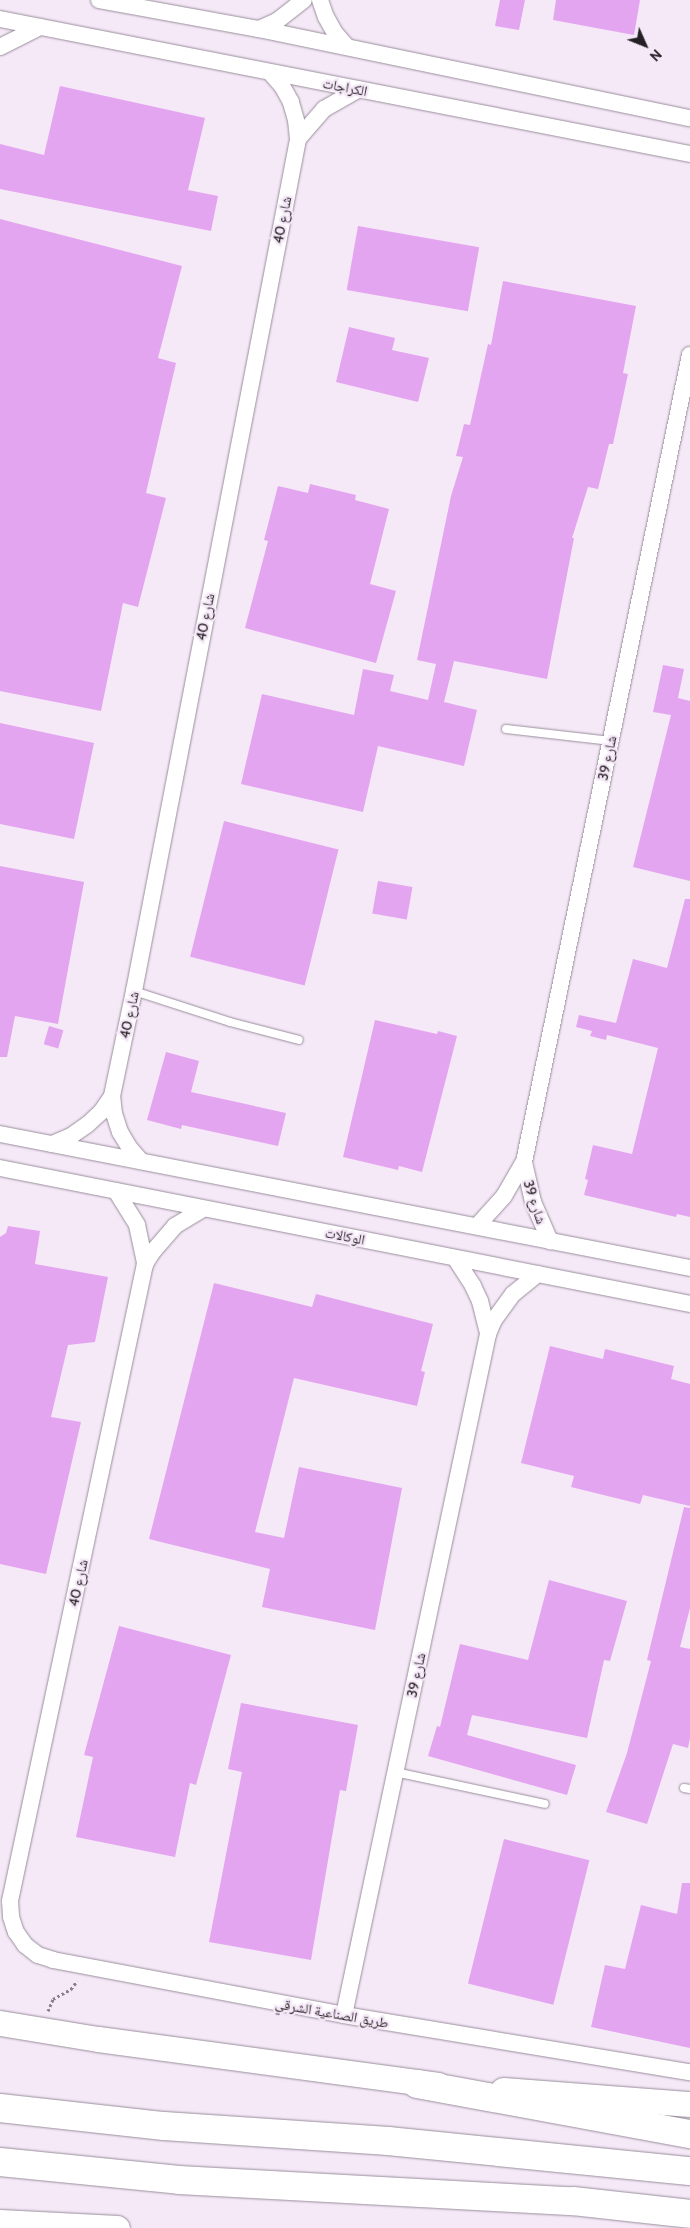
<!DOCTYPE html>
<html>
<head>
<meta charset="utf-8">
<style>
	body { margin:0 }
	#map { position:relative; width:690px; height:2228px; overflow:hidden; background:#f5e8f7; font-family:Cabin,"Noto Naskh Arabic",sans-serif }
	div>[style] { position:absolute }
	.building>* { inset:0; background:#e4a5f0; transform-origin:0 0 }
	.path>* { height:3px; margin-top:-1.5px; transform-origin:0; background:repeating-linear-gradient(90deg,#89818a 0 2.5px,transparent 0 5px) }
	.roads { filter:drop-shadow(0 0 1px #998e9c) drop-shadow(0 0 1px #998e9c) }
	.lane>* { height:8px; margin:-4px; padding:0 4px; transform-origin:4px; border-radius:4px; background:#fff }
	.street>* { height:16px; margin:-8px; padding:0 8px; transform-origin:8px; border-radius:8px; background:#fff }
	.primary>* { height:25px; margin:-12.5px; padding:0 12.5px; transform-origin:12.5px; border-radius:12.5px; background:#fff }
	.highway>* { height:28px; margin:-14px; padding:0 14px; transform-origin:14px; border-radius:14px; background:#fff }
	span { translate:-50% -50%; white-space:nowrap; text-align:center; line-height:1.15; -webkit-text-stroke:4.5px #f5e8f7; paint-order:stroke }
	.street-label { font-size:14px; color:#252025 }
	.north { position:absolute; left:620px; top:20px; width:50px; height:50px; -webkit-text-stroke:4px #f5e8f7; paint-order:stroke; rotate:134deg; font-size:14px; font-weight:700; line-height:20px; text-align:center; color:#252025 }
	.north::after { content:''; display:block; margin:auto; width:18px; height:22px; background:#252025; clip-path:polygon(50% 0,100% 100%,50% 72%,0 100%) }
</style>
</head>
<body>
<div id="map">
	<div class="building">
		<div style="clip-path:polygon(500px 0,525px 0,519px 30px,495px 26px)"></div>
		<div style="clip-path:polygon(556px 0,640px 0,634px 35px,553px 20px)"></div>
		<div style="clip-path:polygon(60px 86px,205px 118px,188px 190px,218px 196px,211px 231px,0 189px,0 144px,44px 155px)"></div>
		<div style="clip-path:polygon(0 219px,182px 266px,158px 358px,176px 363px,146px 493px,166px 498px,138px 607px,123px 603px,101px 711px,0 691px)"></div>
		<div style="left:358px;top:226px;width:123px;height:65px;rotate:10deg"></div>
		<div style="clip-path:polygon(503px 281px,636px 306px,623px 373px,628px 374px,613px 444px,609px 444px,598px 489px,588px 487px,572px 538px,574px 538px,547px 679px,454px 661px,444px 702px,477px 710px,464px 766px,378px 746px,363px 812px,241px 784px,262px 694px,354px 715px,363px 669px,394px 675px,390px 691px,428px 700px,436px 664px,417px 660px,451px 496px,463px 457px,456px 456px,464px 424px,470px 425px,488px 344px,491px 345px)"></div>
		<div style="clip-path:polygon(349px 327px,395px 338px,392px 350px,429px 358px,418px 402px,336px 382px)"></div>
		<div style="clip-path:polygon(310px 484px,356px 495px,355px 500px,389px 509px,370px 584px,396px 591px,376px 663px,245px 628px,268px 541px,264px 540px,278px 486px,308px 493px)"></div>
		<div style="clip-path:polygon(663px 665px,684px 669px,678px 698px,690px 701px,690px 881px,633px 867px,671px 715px,653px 712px)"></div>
		<div style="clip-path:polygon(0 723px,94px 743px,74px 839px,0 824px)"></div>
		<div style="left:224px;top:821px;width:118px;height:140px;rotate:14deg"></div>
		<div style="clip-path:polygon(0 866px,84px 882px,58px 1024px,15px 1016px,7px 1057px,0 1057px)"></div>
		<div style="left:378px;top:881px;width:35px;height:33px;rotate:10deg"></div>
		<div style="clip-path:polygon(685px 899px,690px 899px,690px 1217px,677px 1214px,676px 1217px,584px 1195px,588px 1180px,585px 1179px,593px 1145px,632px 1154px,658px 1048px,607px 1035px,606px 1040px,590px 1036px,592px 1031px,576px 1027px,579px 1015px,616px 1023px,633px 959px,667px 968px)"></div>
		<div style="clip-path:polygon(375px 1020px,437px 1034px,438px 1031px,457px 1036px,422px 1172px,399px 1166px,398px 1170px,343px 1157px)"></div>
		<div style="left:49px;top:1026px;width:15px;height:19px;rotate:16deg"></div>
		<div style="clip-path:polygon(166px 1052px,199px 1061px,191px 1092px,286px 1113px,278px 1146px,182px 1125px,181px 1129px,147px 1120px)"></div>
		<div style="clip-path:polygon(8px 1226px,40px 1231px,35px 1264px,108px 1277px,95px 1342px,68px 1345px,51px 1417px,81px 1422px,46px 1574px,0 1564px,0 1237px,6px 1233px)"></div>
		<div style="clip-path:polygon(214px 1283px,312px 1307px,316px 1294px,433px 1324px,421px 1371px,425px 1372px,417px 1406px,294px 1378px,255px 1532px,284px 1538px,299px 1467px,402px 1488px,375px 1630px,262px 1607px,270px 1569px,149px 1539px)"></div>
		<div style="clip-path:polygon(550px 1346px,603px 1359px,605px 1349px,674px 1366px,671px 1379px,690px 1384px,690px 1506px,643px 1495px,640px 1504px,571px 1487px,574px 1476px,521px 1463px)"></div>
		<div style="clip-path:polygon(684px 1507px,690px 1508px,690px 1608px,680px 1647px,690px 1649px,690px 1738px,688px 1748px,673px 1744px,647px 1824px,606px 1812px,627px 1753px,651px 1661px,647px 1660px)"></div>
		<div style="clip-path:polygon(549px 1580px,627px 1601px,610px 1661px,604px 1660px,587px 1738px,472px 1715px,467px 1735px,576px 1765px,567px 1795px,428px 1756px,437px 1726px,440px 1727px,460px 1644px,528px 1660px)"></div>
		<div style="clip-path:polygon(119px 1626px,231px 1655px,196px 1785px,190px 1783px,175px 1857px,76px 1837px,93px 1757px,84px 1755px)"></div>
		<div style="clip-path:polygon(241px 1703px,358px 1725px,346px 1791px,340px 1790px,311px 1960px,209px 1942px,242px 1772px,228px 1769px)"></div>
		<div style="left:504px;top:1839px;width:88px;height:149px;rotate:14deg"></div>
		<div style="clip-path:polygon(682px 1883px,690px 1883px,690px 2048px,591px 2027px,605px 1965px,625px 1969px,641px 1905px,677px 1914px)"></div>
	</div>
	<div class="path">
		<div style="left:48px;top:2011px;width:13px;rotate:-67deg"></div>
		<div style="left:53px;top:1999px;width:21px;rotate:-29deg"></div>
		<div style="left:71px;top:1989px;width:10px;rotate:-53deg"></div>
	</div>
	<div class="roads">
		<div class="lane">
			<div style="left:506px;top:729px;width:106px;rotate:6.5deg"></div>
			<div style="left:134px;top:991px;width:101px;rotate:17.9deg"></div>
			<div style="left:230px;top:1022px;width:71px;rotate:14.6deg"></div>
			<div style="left:395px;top:1772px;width:153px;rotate:12deg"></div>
			<div style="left:684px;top:1788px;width:6px;rotate:9deg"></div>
		</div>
		<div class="street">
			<div style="left:99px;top:0;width:163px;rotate:10.3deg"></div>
			<div style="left:259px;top:29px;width:440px;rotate:11.7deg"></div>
			<div style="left:320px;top:0;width:18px;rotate:71deg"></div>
			<div style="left:326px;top:17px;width:18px;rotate:61deg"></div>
			<div style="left:335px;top:33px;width:18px;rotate:49deg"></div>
			<div style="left:0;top:19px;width:703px;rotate:11.07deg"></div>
			<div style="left:259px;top:29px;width:20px;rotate:-24deg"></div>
			<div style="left:277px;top:21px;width:34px;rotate:-38deg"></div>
			<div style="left:0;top:47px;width:45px;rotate:-26.6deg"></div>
			<div style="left:298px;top:139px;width:40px;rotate:-49deg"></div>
			<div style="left:324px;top:109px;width:40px;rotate:-29.7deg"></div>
			<div style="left:0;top:1134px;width:703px;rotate:10.99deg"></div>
			<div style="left:52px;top:1144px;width:21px;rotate:-23deg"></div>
			<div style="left:71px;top:1136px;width:19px;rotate:-35deg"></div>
			<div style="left:87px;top:1125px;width:19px;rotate:-43deg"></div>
			<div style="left:101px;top:1112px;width:19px;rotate:-55deg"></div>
			<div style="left:141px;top:1161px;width:18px;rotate:-131deg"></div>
			<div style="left:129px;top:1147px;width:17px;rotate:-121deg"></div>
			<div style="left:120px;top:1132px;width:19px;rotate:-108deg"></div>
			<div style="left:114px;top:1114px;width:18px;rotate:-96deg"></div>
			<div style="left:112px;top:1096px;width:107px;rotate:-78.2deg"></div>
			<div style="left:134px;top:991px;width:868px;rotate:-79.1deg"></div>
			<div style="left:298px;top:139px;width:19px;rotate:-96deg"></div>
			<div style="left:296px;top:120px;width:19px;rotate:-106deg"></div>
			<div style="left:291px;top:102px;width:18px;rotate:-119deg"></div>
			<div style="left:282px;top:86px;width:18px;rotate:-131deg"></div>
			<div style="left:524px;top:1162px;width:41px;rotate:77.3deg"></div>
			<div style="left:533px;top:1202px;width:43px;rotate:66.4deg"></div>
			<div style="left:0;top:1168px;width:703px;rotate:11.15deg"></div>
			<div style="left:116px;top:1191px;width:40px;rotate:58deg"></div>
			<div style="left:137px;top:1225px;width:40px;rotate:78deg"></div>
			<div style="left:203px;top:1209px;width:33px;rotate:149deg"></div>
			<div style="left:175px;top:1226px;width:32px;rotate:131deg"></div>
			<div style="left:154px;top:1250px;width:17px;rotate:123deg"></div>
			<div style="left:145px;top:1264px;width:651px;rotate:101.97deg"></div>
			<div style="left:10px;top:1901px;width:16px;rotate:86deg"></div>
			<div style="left:11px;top:1917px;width:16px;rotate:72deg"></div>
			<div style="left:16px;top:1932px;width:16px;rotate:55deg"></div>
			<div style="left:25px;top:1945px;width:16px;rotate:38deg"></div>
			<div style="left:38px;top:1955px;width:16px;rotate:18deg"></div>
			<div style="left:53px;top:1960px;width:296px;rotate:10.7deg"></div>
			<div style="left:344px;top:2015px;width:351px;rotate:9.4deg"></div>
			<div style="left:477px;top:1226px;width:40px;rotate:-48deg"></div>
			<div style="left:504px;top:1196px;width:39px;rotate:-60deg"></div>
			<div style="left:524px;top:1162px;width:824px;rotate:-78.38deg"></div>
			<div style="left:455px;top:1258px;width:33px;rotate:57deg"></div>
			<div style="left:473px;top:1286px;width:17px;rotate:65deg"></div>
			<div style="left:480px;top:1301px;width:34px;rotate:76deg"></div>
			<div style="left:344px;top:2015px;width:696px;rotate:-78.06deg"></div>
			<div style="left:488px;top:1334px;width:15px;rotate:-67deg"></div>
			<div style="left:494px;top:1320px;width:32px;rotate:-54deg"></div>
			<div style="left:513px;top:1294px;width:32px;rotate:-39deg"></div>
		</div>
		<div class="primary">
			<div style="left:0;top:2023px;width:99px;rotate:9.3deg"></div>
			<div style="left:98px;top:2039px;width:343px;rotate:7.7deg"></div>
			<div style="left:503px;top:2090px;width:188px;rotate:4.3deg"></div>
			<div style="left:0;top:2222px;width:117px;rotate:2.9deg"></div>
		</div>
		<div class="highway">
			<div style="left:417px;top:2084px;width:278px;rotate:10.4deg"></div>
			<div style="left:0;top:2108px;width:165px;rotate:6.3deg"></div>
			<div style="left:164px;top:2126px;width:225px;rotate:3.8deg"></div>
			<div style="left:388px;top:2141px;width:303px;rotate:5.7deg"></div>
			<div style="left:0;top:2162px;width:180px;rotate:5.7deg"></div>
			<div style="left:179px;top:2180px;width:395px;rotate:3.1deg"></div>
			<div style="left:573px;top:2201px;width:118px;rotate:6.3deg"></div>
		</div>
	</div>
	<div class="street-label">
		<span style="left:345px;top:87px;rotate:11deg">الكراجات</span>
		<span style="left:282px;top:220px;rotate:-79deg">شارع 40</span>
		<span style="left:205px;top:617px;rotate:-79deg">شارع 40</span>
		<span style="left:607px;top:758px;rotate:-78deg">شارع 39</span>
		<span style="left:129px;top:1015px;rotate:-78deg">شارع 40</span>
		<span style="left:535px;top:1202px;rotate:72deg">شارع 39</span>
		<span style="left:345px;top:1236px;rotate:11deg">الوكالات</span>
		<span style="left:78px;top:1583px;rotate:-78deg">شارع 40</span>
		<span style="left:416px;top:1675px;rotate:-78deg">شارع 39</span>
		<span style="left:332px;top:2013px;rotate:10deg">طريق الصناعية الشرقي</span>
	</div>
	<div class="north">N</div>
</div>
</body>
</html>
